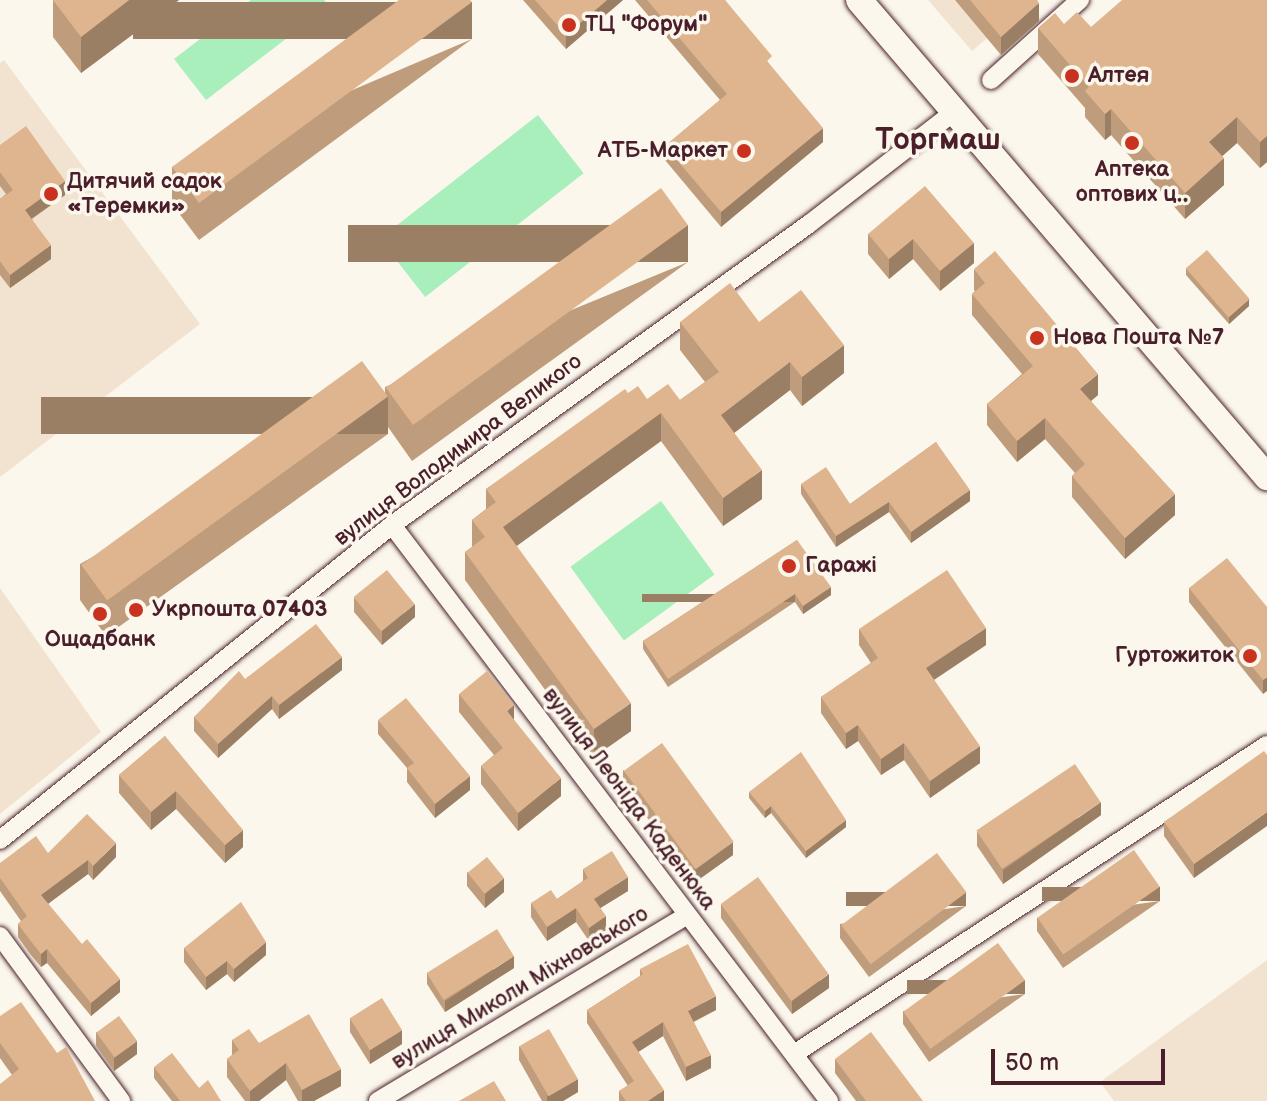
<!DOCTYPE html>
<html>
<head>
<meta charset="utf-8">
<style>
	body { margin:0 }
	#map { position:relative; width:1267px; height:1101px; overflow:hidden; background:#fbf7ec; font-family:"Balsamiq Sans",sans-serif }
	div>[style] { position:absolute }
	.built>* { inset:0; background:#f2e3d0 }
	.green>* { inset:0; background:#a8efbb; transform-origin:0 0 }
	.roads { filter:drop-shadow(0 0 2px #4a1f2b) drop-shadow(0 0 2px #4a1f2b) }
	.street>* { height:18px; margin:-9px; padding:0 9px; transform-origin:9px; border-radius:9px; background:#fbf7ec }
	.secondary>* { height:26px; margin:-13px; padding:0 13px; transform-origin:13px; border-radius:13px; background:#fbf7ec }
	.wall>* { inset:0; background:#bf9c7b }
	.shaded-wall>* { inset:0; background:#9b7f64; transform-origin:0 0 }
	.building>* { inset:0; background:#deb58f; transform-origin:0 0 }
	.dots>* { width:22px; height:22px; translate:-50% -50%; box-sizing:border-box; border:4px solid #fbf7ec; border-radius:50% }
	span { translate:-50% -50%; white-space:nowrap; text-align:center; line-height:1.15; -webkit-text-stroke:7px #fbf7ec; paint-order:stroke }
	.poi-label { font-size:22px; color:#4a1f2b; font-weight:700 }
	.left { translate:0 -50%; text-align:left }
	.right { translate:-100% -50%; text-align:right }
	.street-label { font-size:22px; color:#4a1f2b }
	.district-label { font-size:30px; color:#4a1f2b; font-weight:700 }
	.scale { position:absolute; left:991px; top:1049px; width:174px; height:36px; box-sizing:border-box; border:4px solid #4a1f2b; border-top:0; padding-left:10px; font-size:24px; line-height:28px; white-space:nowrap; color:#4a1f2b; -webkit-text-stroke:6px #fbf7ec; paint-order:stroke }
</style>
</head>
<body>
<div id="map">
	<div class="built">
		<div style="clip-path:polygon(928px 0,1032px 0,972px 51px)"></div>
		<div style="clip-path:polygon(4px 60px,200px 324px,0 477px,0 63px)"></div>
		<div style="clip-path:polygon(0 588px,101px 732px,0 814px)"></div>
		<div style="clip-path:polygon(1267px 960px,1267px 1101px,1114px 1101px,1100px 1082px)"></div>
	</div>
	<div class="green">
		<div style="clip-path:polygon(251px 0,324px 0,329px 6px,206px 100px,174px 59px)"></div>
		<div style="left:538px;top:115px;width:74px;height:201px;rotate:52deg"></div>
		<div style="left:661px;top:501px;width:91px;height:112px;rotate:54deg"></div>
	</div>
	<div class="roads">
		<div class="street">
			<div style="left:991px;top:80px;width:120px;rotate:-42deg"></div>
			<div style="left:392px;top:525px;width:723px;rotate:52.81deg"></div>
			<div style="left:0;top:840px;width:503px;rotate:-38.78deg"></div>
			<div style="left:392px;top:525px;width:514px;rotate:-35.82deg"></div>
			<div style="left:809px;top:224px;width:183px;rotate:-37.7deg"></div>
			<div style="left:0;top:936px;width:205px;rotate:53.7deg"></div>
			<div style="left:794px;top:1054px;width:565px;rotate:-33.16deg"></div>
			<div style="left:378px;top:1101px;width:359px;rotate:-31deg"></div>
		</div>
		<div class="secondary">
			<div style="left:859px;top:0;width:628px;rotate:49.46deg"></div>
		</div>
	</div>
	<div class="wall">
		<div style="clip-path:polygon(53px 0,179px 0,81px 73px,53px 37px)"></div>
		<div style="clip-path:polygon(523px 0,623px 0,566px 49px)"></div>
		<div style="clip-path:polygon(635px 0,725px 0,823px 142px,721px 227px,665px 160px,665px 146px,720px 100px)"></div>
		<div style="clip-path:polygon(955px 0,1037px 0,1039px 21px,1001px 55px)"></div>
		<div style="clip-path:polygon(1267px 0,1267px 162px,1260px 168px,1237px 143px,1222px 156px,1224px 185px,1185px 219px,1111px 135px,1105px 140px,1085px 117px,1085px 108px,1038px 54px,1038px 28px,1064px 24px,1091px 27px)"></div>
		<div style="clip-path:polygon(472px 39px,199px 240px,172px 204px,172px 167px)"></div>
		<div style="clip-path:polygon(0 145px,65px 195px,32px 219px,51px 259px,10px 288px,0 275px,0 199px,6px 194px,0 186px)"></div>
		<div style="clip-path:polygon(868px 234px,974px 243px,974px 263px,940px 291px,913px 259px,889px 279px,868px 254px)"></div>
		<div style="clip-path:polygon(688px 262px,412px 461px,388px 427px,388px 434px,106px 636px,80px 600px,80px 564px,385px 394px,385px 387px)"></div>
		<div style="clip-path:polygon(1186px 268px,1249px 306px,1229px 324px,1186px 275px)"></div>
		<div style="clip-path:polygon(974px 269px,1098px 395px,1091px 401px,1175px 515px,1125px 559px,1072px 497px,1072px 476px,1075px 473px,1045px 439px,1017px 462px,987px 425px,987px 404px,1022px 374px,972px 315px,972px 294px,975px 291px,974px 290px)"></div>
		<div style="clip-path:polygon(680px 322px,759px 322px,844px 373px,802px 406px,790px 390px,734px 433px,762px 499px,723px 526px,661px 441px,516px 546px,631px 731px,594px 757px,465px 580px,465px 552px,472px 547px,472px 520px,486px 509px,486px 489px,628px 393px,647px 399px,680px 400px,705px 382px,680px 350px)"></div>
		<div style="clip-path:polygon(936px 442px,970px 501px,911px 543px,889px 512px,836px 547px,801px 494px,801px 484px,850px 504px)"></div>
		<div style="clip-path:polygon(797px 540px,831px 595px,803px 614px,795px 602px,668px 687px,643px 649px,643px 641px)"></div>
		<div style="clip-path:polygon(1189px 588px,1267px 607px,1263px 694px,1189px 602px)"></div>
		<div style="clip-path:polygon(354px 598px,415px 617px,382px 645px,354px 612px)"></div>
		<div style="clip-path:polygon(859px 629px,986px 645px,934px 680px,980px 763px,930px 798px,904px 760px,881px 775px,858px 741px,846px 749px,821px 713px,821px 697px,871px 663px,859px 645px)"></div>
		<div style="clip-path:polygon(342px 670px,279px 719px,272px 709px,218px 758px,194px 731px,194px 717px,245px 679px)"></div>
		<div style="clip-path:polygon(459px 694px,514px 720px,561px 796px,518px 831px,481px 784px,481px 766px,494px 755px,459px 712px)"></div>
		<div style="clip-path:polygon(378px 720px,470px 790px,435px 818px,407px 782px,407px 768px,378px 734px)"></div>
		<div style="clip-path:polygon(165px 736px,243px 847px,225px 863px,176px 809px,151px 830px,119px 793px,119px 775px)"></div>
		<div style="clip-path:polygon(1267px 755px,1194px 878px,1164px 836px,1164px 822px)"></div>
		<div style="clip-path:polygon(623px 770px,733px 855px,694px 883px,623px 784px)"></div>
		<div style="clip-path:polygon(749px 792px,846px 827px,806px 858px,771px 813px,765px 818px,749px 798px)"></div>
		<div style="clip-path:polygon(1101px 815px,1003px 884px,977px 846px,977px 832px)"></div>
		<div style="clip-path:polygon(48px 853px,116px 857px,93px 880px,88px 874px,48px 904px,120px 992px,91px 1016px,47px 963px,41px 967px,30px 954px,18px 937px,18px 924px,21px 921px,0 891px,0 863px)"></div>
		<div style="clip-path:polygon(583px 869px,628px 891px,600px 908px,606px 930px,589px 941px,576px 922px,547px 941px,531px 917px,531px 903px,557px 899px,583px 881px)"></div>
		<div style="clip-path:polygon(467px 872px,504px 892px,485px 908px,467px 886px)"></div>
		<div style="clip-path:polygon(1160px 901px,1063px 968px,1037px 931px,1037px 918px)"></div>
		<div style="clip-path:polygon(721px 904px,829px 988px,792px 1014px,721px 918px)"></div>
		<div style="clip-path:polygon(966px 906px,869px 977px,840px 938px,840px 924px)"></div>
		<div style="clip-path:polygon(184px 948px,266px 955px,234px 982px,227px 974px,206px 990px,184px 962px)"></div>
		<div style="clip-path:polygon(514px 968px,445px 1012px,427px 984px,427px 973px)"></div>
		<div style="clip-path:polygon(640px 969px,716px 1010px,694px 1022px,711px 1068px,686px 1081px,663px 1036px,638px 1052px,664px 1101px,619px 1101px,619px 1091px,628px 1086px,587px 1023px,587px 1010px,640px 976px)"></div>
		<div style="clip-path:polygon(1025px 994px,929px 1062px,903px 1024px,903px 1011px)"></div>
		<div style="clip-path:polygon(0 1016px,57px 1053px,12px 1075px,0 1058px)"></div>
		<div style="clip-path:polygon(350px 1018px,402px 1044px,370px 1064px,350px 1032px)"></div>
		<div style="clip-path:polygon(96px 1032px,137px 1054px,114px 1071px,96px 1046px)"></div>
		<div style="clip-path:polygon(232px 1040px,259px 1043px,341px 1086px,314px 1101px,298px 1101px,286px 1080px,259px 1101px,245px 1101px,227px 1077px,227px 1059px,232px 1055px)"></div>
		<div style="clip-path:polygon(519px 1046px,578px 1092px,563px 1101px,542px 1101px,519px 1060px)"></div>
		<div style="clip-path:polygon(835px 1059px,923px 1101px,856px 1101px,835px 1073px)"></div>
		<div style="clip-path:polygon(154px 1067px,199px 1088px,221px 1101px,172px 1101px,154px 1078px)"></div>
	</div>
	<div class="shaded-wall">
		<div style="clip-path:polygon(129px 0,179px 0,81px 73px,81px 37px)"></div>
		<div style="clip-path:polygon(607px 0,623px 0,566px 49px,566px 35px)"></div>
		<div style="left:472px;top:2px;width:37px;height:339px;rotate:90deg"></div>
		<div style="clip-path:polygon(1039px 3px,1039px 21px,1001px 55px,1001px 37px)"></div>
		<div style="clip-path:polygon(1111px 109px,1111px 135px,1105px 140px,1105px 114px)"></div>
		<div style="clip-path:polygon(1237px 117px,1237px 143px,1209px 168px,1209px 142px)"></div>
		<div style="clip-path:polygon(823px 128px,823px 142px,721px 227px,721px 212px)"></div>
		<div style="clip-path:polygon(1267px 136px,1267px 162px,1260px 168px,1260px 142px)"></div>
		<div style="clip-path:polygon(1224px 158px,1224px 185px,1185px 219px,1185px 193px)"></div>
		<div style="clip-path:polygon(65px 181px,65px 195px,25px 223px,25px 210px)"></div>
		<div style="left:688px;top:225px;width:37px;height:340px;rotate:90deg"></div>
		<div style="clip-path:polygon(913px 239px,913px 259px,889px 279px,889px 259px)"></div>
		<div style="clip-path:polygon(974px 243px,974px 263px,940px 291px,940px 271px)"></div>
		<div style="clip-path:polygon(51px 245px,51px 259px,10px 288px,10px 275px)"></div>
		<div style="clip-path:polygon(1249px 299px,1249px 306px,1229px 324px,1229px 317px)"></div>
		<div style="clip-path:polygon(844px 345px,844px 373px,802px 406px,802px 377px)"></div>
		<div style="clip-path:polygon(790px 362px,790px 390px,721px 443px,721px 415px)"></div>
		<div style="clip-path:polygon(1098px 374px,1098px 395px,1080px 410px,1080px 389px)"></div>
		<div style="left:388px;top:397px;width:37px;height:347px;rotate:90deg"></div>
		<div style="clip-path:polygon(661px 413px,661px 441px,503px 556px,503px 527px)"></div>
		<div style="clip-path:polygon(1045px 418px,1045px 439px,1017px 462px,1017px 441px)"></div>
		<div style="clip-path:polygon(762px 470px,762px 499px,723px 526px,723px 498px)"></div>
		<div style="clip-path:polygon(970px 490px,970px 501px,911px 543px,911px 532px)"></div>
		<div style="clip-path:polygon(1175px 494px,1175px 515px,1125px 559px,1125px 538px)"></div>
		<div style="clip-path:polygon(889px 502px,889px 512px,836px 547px,836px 536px)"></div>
		<div style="clip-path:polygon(831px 587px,831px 595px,803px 614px,803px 606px)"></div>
		<div style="left:795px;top:594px;width:8px;height:153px;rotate:90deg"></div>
		<div style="clip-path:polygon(415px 604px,415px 617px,382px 645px,382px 631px)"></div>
		<div style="clip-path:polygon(986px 628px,986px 645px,926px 685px,926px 668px)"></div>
		<div style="clip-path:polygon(342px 657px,342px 670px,279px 719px,279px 705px)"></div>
		<div style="clip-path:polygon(1267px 677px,1267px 691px,1263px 694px,1263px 680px)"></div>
		<div style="clip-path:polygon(272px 696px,272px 709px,218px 758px,218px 744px)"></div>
		<div style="clip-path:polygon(631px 703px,631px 731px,594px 757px,594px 729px)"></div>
		<div style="clip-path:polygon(514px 705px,514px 723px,507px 711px)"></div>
		<div style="clip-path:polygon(858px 725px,858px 741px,846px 749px,846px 733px)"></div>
		<div style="clip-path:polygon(904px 743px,904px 760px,881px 775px,881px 759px)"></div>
		<div style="clip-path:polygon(980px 746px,980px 763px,930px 798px,930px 781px)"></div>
		<div style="clip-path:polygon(470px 776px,470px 790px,435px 818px,435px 804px)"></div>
		<div style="clip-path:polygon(561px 778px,561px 796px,518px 831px,518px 813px)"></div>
		<div style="clip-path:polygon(176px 791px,176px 809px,151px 830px,151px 812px)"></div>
		<div style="clip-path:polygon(1101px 802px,1101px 815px,1003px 884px,1003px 870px)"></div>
		<div style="clip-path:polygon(771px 806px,771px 813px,765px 818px,765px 811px)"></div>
		<div style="clip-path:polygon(1267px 812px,1267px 826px,1194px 878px,1194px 864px)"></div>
		<div style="clip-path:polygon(846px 820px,846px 827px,806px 858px,806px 851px)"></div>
		<div style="clip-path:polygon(243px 830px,243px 847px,225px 863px,225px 845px)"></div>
		<div style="clip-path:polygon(733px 842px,733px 855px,694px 883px,694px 869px)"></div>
		<div style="clip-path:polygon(116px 843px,116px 857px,93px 880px,93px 866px)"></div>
		<div style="clip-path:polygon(88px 860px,88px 874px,41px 909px,41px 895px)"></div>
		<div style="clip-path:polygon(628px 877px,628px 891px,594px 912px,594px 899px)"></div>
		<div style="clip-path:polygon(504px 878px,504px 892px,485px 908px,485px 894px)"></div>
		<div style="left:1160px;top:887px;width:14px;height:118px;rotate:90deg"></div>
		<div style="left:966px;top:892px;width:14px;height:120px;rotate:90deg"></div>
		<div style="clip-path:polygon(576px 908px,576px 922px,547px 941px,547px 927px)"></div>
		<div style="clip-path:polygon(606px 916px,606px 930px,589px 941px,589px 928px)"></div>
		<div style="clip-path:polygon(266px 942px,266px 955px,234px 982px,234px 969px)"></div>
		<div style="clip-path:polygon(47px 949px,47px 963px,41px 967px,41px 954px)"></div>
		<div style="clip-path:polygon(514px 956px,514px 968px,445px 1012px,445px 1001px)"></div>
		<div style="clip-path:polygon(227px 961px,227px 974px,206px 990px,206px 977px)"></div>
		<div style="clip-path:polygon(829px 974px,829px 988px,792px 1014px,792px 1001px)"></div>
		<div style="clip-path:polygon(120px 979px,120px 992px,91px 1016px,91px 1003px)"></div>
		<div style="left:1025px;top:980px;width:14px;height:118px;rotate:90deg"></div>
		<div style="clip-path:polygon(716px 996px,716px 1010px,688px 1024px,688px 1011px)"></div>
		<div style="clip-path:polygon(663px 1022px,663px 1036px,632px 1056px,632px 1042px)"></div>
		<div style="clip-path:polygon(402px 1030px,402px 1044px,370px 1064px,370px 1050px)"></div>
		<div style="clip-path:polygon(137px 1041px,137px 1054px,114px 1071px,114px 1058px)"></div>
		<div style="clip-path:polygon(711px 1055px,711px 1068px,686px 1081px,686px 1067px)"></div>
		<div style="clip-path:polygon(286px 1063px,286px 1080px,259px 1101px,250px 1101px,250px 1091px)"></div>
		<div style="clip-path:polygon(341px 1069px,341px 1086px,314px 1101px,302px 1101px,302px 1090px)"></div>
		<div style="clip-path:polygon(578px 1079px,578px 1092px,563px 1101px,547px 1101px,547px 1096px)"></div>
		<div style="clip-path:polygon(664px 1090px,664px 1101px,648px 1101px)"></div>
	</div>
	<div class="building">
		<div style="clip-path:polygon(53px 0,129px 0,81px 37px)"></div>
		<div style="clip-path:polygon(399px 0,470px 0,472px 2px,199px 203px,172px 167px)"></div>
		<div style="clip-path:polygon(535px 0,607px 0,566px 35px)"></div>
		<div style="clip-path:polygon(647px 0,725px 0,772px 56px,767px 61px,823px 128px,721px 212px,665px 146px,727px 94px)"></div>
		<div style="clip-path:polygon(970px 0,1037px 0,1039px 3px,1001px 37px)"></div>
		<div style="clip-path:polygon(1122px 0,1267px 0,1267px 136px,1260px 142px,1237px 117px,1209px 142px,1224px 158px,1185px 193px,1111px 109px,1105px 114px,1085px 91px,1089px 87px,1038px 28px,1055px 13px,1064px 24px,1077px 12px,1091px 27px)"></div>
		<div style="clip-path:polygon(26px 126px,65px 181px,25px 210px,51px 245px,10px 275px,0 261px,0 199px,13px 190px,0 172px,0 145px)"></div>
		<div style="clip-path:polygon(925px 186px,974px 243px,940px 271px,913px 239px,889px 259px,868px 234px)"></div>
		<div style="left:661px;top:188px;width:46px;height:340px;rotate:54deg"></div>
		<div style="left:1207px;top:250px;width:65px;height:28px;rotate:49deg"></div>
		<div style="clip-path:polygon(995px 251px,1098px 374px,1080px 389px,1175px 494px,1125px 538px,1072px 476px,1085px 464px,1045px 418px,1017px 441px,987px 404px,1033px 366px,972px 294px,985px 283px,974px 269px)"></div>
		<div style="clip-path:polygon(730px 283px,759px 322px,801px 290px,844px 345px,802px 377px,790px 362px,721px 415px,762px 470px,723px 498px,661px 413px,503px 527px,631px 703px,594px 729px,465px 552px,485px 537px,472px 520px,496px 502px,486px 489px,625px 389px,628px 393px,638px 386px,647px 399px,668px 384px,680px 400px,719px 372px,680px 322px)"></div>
		<div style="left:362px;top:361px;width:44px;height:347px;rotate:54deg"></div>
		<div style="clip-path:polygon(936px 442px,970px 490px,911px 532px,889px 502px,836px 536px,801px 484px,826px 467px,850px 504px)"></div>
		<div style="clip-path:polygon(797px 540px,831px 587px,803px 606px,795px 594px,668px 679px,643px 641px)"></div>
		<div style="clip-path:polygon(1227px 558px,1267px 607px,1267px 677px,1263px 680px,1189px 588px)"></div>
		<div style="left:387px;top:570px;width:44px;height:43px;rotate:51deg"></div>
		<div style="clip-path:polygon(947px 570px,986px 628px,926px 668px,980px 746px,930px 781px,904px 743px,881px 759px,858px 725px,846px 733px,821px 697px,878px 658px,859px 629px)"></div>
		<div style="clip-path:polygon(316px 624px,342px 657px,279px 705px,272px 696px,218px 744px,194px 717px,239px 671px,245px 679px)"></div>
		<div style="clip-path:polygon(487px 671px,514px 705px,507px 711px,561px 778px,518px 813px,481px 766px,503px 748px,459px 694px)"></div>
		<div style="clip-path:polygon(406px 698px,470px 776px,435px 804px,407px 768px,414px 763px,378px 720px)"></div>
		<div style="clip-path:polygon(165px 736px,243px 830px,225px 845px,176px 791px,151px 812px,119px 775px)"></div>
		<div style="left:662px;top:743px;width:122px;height:47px;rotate:54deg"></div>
		<div style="clip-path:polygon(1264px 751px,1267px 755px,1267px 812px,1194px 864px,1164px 822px)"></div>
		<div style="clip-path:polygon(801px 752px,846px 820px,806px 851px,771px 806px,765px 811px,749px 792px)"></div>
		<div style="left:1075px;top:764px;width:46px;height:119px;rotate:56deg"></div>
		<div style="clip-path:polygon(87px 814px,116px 843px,93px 866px,88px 860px,41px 895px,82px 944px,87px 939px,120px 979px,91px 1003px,47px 949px,41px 954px,30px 940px,18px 924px,27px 916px,0 878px,0 863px,36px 836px,48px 853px)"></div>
		<div style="left:1134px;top:850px;width:45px;height:118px;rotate:55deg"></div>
		<div style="clip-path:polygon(612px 851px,628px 877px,594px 899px,606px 916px,589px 928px,576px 908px,547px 927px,531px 903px,551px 890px,557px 899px,588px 878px,583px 869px)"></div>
		<div style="left:937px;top:853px;width:49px;height:120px;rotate:53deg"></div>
		<div style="left:487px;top:857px;width:27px;height:25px;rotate:51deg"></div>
		<div style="left:758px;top:877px;width:120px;height:46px;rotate:54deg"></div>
		<div style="clip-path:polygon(241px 902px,266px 942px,234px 969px,227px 961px,206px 977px,184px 948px)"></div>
		<div style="left:497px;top:929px;width:32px;height:83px;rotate:58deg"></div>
		<div style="left:998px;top:943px;width:46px;height:117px;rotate:54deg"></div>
		<div style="clip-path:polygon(688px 944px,716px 996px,688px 1011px,711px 1055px,686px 1067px,663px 1022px,632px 1042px,664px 1090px,648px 1101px,626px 1101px,619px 1091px,634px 1081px,587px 1010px,643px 974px,640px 969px)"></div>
		<div style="left:382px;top:998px;width:38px;height:38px;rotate:58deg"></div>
		<div style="clip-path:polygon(21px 1002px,57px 1053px,66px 1047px,95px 1101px,0 1101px,0 1084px,19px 1069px,0 1043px,0 1016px)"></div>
		<div style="clip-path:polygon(309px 1014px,341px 1069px,302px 1090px,286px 1063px,250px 1091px,227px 1059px,239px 1050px,232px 1040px,249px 1029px,259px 1043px)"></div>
		<div style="left:119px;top:1016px;width:31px;height:28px;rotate:54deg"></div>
		<div style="left:549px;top:1029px;width:58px;height:34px;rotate:60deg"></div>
		<div style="clip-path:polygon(871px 1032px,923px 1101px,866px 1101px,835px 1059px)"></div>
		<div style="clip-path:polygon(172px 1053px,199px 1088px,208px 1080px,221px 1101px,180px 1101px,154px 1067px)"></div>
		<div style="clip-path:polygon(494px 1081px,506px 1101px,459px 1101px)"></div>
	</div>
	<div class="dots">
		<div style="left:569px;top:25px;background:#c8321e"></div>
		<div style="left:1072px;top:76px;background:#c8321e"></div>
		<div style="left:1132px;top:143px;background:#c8321e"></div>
		<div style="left:744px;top:151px;background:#c8321e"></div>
		<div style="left:51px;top:194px;background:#c8321e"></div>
		<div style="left:1037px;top:338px;background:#c8321e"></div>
		<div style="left:789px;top:566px;background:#c8321e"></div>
		<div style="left:136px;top:610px;background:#c8321e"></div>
		<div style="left:100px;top:614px;background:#c8321e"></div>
		<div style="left:1250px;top:656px;background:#c8321e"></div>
	</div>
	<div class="poi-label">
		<span class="left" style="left:585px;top:25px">ТЦ "Форум"</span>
		<span class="left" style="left:1088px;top:76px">Алтея</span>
		<span class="right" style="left:728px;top:151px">АТБ-Маркет</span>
		<span style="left:1132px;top:182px">Аптека<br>оптових ц‥</span>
		<span class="left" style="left:67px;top:194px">Дитячий садок<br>«Теремки»</span>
		<span class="left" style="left:1053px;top:338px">Нова Пошта №7</span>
		<span class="left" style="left:805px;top:566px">Гаражі</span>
		<span class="left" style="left:152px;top:610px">Укрпошта 07403</span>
		<span style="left:100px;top:640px">Ощадбанк</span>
		<span class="right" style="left:1234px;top:656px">Гуртожиток</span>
	</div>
	<div class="street-label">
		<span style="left:458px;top:450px;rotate:-37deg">вулиця Володимира Великого</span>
		<span style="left:629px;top:799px;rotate:53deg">вулиця Леоніда Каденюка</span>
		<span style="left:520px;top:988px;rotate:-31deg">вулиця Миколи Міхновського</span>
	</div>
	<div class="district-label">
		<span style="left:938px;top:140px">Торгмаш</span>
	</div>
	<div class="scale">50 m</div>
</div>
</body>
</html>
